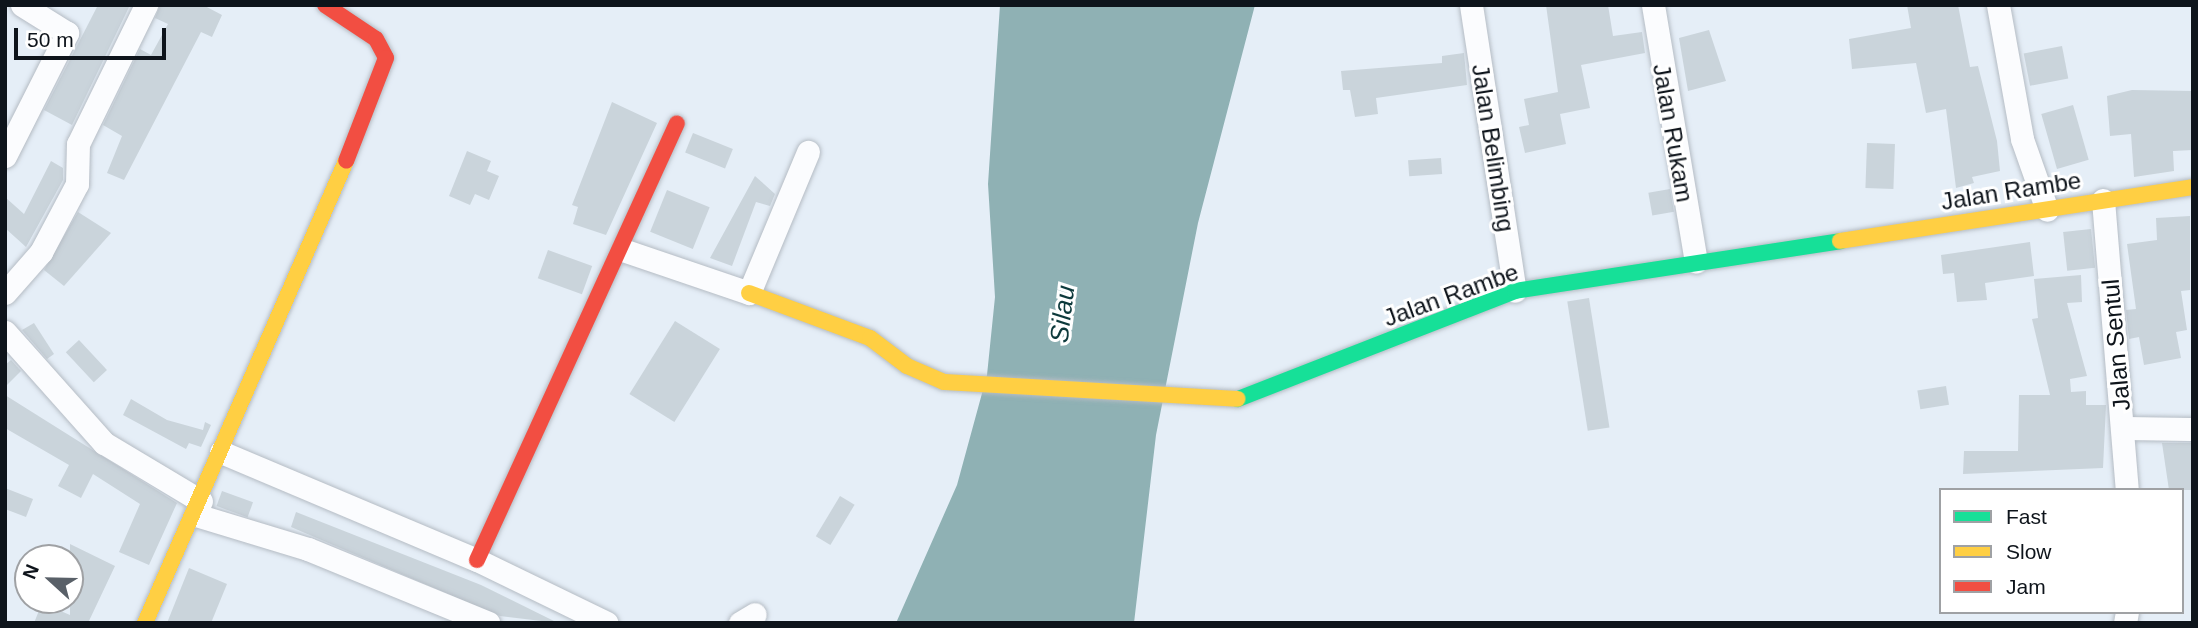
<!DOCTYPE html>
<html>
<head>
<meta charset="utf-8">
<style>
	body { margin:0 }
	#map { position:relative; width:2198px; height:628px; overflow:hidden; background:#e5eef7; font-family:Helvetica,sans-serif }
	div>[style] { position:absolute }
	.water>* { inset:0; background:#8fb1b4 }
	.building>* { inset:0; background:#cad4db; transform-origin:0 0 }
	.roads { filter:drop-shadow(0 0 2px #b5bcc4) drop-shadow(0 0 2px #b5bcc4) }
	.street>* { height:23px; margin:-11.5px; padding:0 11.5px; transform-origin:11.5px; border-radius:11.5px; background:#fbfcfe }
	.fast>* { height:16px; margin:-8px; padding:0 8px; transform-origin:8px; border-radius:8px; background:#16e098 }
	.slow>* { height:16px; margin:-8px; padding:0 8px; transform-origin:8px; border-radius:8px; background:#ffcf43 }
	.jam>* { height:16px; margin:-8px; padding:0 8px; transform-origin:8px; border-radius:8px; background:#f24e42 }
	span { translate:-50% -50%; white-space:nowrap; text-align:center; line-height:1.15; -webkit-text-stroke:6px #fff; paint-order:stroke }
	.street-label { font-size:24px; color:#0e141b }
	.water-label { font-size:26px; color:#0c393b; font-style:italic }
	.frame { position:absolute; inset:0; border:7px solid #0e141b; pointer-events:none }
	.legend { position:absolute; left:1939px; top:488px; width:245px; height:126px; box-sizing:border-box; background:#fff; border:2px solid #9fa1a4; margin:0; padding:9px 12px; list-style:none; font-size:21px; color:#0e141b }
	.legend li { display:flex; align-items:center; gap:14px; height:35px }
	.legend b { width:35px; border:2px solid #9fa1a4 }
	.north { position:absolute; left:14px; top:544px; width:70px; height:70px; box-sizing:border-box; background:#fff; border:2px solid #9fa1a4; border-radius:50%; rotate:292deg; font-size:19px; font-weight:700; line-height:28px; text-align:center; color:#0e141b }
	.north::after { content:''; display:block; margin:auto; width:24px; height:32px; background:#596068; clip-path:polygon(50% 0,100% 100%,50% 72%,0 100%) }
	.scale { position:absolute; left:14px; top:28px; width:152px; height:32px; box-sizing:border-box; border:4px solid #0e141b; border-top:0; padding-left:9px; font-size:21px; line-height:24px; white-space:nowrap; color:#0e141b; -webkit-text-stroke:5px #fff; paint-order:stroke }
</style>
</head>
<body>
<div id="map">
	<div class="water">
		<div style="clip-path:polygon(1000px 5px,1255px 5px,1198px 223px,1156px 435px,1134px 623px,896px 623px,957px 485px,987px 375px,995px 297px,988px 184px)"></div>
	</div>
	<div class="building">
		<div style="clip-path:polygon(98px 5px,130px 5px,72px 125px,44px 110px)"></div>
		<div style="clip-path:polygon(160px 5px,203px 5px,222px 15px,212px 37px,201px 32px,124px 180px,107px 173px,122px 136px,103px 125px,140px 49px,151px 55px,168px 24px,155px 18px)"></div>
		<div style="clip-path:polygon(1546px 5px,1608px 5px,1613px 36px,1642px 32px,1645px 53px,1581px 65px,1590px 108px,1560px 114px,1566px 144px,1525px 153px,1519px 127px,1529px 125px,1524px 99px,1558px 92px)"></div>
		<div style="clip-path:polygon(1907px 5px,1958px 5px,1970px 67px,1978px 66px,1997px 141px,2000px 171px,1972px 177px,1974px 183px,1956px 188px,1946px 109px,1926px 113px,1916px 63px,1852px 69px,1849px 39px,1911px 28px)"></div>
		<div style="clip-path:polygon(1709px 30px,1726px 81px,1688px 91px,1679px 38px)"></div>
		<div style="left:2062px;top:46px;width:33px;height:39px;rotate:79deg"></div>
		<div style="clip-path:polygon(1464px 53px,1467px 85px,1376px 98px,1378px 114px,1355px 117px,1350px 90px,1343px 90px,1341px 71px,1442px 63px,1442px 56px)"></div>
		<div style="clip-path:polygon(2132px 90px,2193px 91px,2193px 150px,2173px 151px,2174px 171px,2134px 177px,2131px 134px,2110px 136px,2107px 96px)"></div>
		<div style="clip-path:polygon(612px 102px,657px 123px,606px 235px,573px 224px,578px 207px,572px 205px)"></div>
		<div style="left:2073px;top:105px;width:57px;height:33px;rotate:74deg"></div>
		<div style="left:693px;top:133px;width:43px;height:21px;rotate:22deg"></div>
		<div style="left:1867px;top:143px;width:28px;height:45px;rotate:2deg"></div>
		<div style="clip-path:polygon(467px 151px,491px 161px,487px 171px,499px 176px,489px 200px,475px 194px,470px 205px,449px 196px)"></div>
		<div style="left:1441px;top:158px;width:16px;height:33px;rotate:86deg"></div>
		<div style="clip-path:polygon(51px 161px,63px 168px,63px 180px,26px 247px,5px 228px,5px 197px,24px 214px)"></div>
		<div style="clip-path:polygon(755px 176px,775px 194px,770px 206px,756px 202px,732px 266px,710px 258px)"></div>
		<div style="left:1670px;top:189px;width:23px;height:22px;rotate:80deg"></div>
		<div style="left:667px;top:190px;width:46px;height:45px;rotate:22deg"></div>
		<div style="clip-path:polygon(78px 212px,111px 233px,64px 286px,44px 270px)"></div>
		<div style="clip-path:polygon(2190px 216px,2190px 290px,2181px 291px,2187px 330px,2176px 332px,2181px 358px,2144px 365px,2139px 337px,2129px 339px,2126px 310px,2136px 309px,2127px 244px,2157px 240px,2156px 218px)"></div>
		<div style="left:2091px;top:229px;width:39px;height:28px;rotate:84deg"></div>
		<div style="clip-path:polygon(2030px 242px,2034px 276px,1985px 283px,1987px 300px,1957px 302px,1954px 273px,1943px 274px,1941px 255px)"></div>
		<div style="left:548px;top:250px;width:47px;height:30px;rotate:20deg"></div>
		<div style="clip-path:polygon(2081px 275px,2082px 302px,2067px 303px,2087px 376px,2070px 379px,2071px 392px,2086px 391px,2086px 405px,2106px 405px,2103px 468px,1963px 474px,1964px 451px,2018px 451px,2019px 395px,2050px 395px,2032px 319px,2038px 318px,2034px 279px)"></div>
		<div style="left:1589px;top:298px;width:131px;height:22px;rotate:81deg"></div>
		<div style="left:675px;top:321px;width:53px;height:86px;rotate:32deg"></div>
		<div style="clip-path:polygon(34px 323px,54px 354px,47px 359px,22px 330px)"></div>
		<div style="left:79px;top:340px;width:41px;height:18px;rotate:47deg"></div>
		<div style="clip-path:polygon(11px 360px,21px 371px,5px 387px,5px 365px)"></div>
		<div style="left:1946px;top:386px;width:19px;height:29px;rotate:81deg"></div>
		<div style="clip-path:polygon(5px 395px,177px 503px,149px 565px,119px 552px,140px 504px,93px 474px,81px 498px,58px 486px,69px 465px,5px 428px)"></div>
		<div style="clip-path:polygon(131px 399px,167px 420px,203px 430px,205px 422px,211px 425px,201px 447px,189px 443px,186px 449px,123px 415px)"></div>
		<div style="clip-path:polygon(2162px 443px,2193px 443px,2193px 490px,2169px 490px)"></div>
		<div style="clip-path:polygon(5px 488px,33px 499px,26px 517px,5px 509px)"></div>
		<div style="left:222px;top:491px;width:33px;height:16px;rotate:20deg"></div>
		<div style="left:840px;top:496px;width:17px;height:47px;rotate:31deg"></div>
		<div style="clip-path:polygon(296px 512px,481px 585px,558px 623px,500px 616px,291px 527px)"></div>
		<div style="clip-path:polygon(70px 544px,115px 566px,88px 623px,34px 623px,42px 603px,70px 615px)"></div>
		<div style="clip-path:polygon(189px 568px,227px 584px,211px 623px,167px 623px)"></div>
	</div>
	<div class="roads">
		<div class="street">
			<div style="left:1471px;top:5px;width:289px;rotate:81.3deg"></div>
			<div style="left:1653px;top:5px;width:260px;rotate:80.5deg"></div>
			<div style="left:1998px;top:5px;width:136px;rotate:79.8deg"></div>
			<div style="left:2022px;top:139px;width:75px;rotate:70.6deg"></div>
			<div style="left:5px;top:156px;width:138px;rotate:-63.2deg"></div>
			<div style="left:67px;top:33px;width:53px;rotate:-148.1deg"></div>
			<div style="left:2103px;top:200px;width:291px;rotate:85.3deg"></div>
			<div style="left:623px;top:250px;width:133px;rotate:18.8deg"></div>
			<div style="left:749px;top:293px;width:153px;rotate:-67.3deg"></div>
			<div style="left:5px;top:293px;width:55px;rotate:-48.7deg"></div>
			<div style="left:41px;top:252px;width:77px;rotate:-62.1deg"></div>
			<div style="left:77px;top:184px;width:40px;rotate:-88.6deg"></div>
			<div style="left:78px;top:144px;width:155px;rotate:-63.9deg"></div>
			<div style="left:5px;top:332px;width:149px;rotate:48.3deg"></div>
			<div style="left:104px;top:443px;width:113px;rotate:30.9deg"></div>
			<div style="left:2123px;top:428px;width:70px;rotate:0.8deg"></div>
			<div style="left:221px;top:452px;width:278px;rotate:22.9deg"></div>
			<div style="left:477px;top:560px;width:144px;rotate:25.9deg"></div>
			<div style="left:196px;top:515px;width:117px;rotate:16.9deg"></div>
			<div style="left:308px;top:549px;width:195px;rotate:22.3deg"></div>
			<div style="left:740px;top:623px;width:17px;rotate:-31deg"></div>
			<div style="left:2125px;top:623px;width:11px;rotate:-80deg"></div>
		</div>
		<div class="fast">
			<div style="left:1238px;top:399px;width:297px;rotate:-21.3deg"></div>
			<div style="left:1515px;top:291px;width:329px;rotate:-8.7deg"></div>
		</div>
		<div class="slow">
			<div style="left:1840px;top:241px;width:357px;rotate:-8.7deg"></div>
			<div style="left:749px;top:293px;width:129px;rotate:20.4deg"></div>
			<div style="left:870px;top:338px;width:46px;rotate:37.1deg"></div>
			<div style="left:907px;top:366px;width:40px;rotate:23.4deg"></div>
			<div style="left:944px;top:382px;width:294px;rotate:3.3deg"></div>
			<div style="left:145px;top:623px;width:504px;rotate:-66.49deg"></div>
		</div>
		<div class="jam">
			<div style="left:325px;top:5px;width:61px;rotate:33.7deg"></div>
			<div style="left:376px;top:39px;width:21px;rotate:62deg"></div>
			<div style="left:386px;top:58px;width:110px;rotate:111.2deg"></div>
			<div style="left:477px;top:560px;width:480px;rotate:-65.4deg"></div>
		</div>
	</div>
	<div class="street-label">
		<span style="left:1673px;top:133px;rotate:80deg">Jalan Rukam</span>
		<span style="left:1493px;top:148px;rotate:81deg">Jalan Belimbing</span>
		<span style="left:2011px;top:191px;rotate:-9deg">Jalan Rambe</span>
		<span style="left:1451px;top:295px;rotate:-20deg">Jalan Rambe</span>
		<span style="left:2116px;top:345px;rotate:-95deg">Jalan Sentul</span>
	</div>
	<div class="water-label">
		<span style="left:1063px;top:314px;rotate:-83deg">Silau</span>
	</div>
	<div class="frame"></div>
	<ul class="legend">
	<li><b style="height:9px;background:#16e098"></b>Fast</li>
	<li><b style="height:9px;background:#ffcf43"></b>Slow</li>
	<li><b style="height:9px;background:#f24e42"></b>Jam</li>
	</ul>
	<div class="north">N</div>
	<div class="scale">50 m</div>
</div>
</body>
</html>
